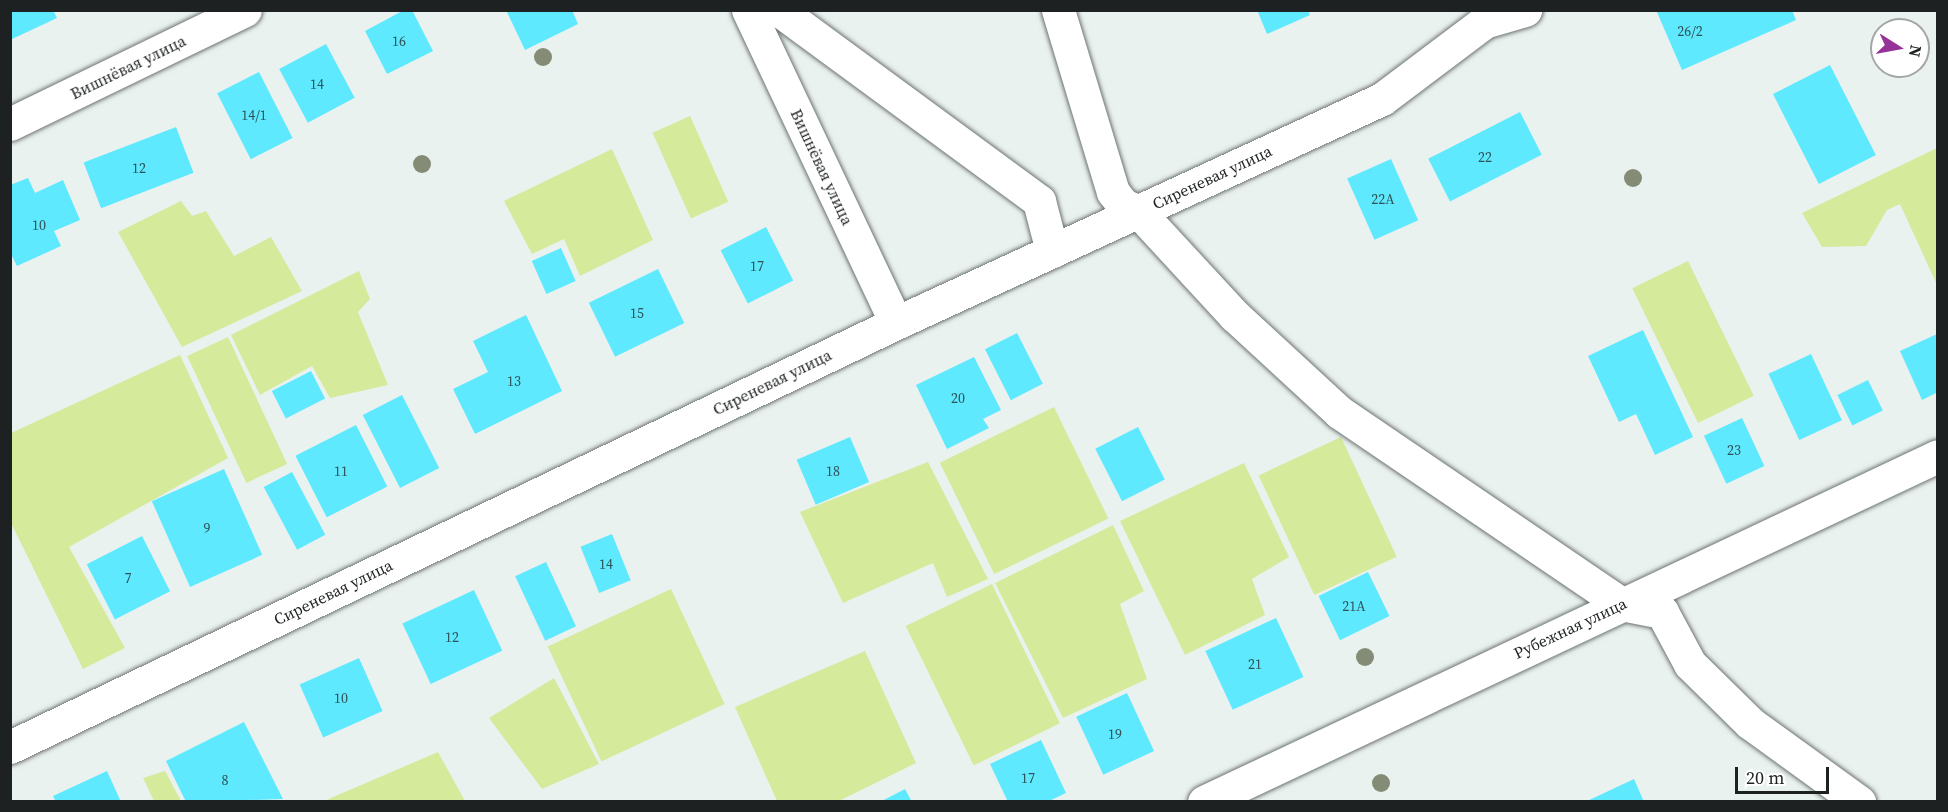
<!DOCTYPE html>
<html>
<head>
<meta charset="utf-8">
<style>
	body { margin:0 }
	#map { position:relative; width:1948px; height:812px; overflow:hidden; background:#eaf2f0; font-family:"Source Serif 4",serif }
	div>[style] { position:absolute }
	.green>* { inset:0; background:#d6ea9c; transform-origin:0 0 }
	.building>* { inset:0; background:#5fe9fe; transform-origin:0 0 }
	.roads { filter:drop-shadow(0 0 2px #6d7472) drop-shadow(0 0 2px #6d7472) }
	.minor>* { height:33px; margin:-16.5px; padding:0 16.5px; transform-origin:16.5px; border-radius:16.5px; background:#fff }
	.trees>* { width:18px; height:18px; margin:-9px; border-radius:50%; background:#848c75 }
	span { translate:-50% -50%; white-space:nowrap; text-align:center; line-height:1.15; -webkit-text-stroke:6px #fff; paint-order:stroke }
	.number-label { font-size:14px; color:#2e5358 }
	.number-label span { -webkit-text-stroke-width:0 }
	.street-label { font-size:16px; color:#1e2121 }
	.frame { position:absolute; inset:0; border:12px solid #1e2121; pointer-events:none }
	.north { position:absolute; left:1870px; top:18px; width:60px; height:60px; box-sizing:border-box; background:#fff; border:2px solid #a5a6a6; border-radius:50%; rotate:101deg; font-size:16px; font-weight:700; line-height:24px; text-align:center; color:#1e2121 }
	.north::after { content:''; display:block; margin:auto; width:21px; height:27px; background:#963399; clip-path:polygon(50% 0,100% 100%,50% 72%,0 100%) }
	.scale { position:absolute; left:1735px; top:767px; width:94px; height:27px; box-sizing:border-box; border:3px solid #1e2121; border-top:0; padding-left:8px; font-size:18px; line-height:21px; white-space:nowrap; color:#1e2121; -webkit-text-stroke:4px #fff; paint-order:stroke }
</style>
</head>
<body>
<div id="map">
	<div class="green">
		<div style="left:690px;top:116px;width:94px;height:41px;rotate:66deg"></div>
		<div style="clip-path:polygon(1937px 148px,1937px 285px,1900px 204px,1887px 210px,1866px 246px,1822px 247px,1802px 213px)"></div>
		<div style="clip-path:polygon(612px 149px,653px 240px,580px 276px,564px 239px,532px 254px,504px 201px)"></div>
		<div style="clip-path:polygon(181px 201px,192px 216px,206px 211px,234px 256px,271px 237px,302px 291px,182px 347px,118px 232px)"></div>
		<div style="left:1688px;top:261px;width:150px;height:62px;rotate:64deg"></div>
		<div style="clip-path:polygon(359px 271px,370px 299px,358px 312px,388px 385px,330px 398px,312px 366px,260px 395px,231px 335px)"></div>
		<div style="left:228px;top:337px;width:140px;height:45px;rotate:65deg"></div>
		<div style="clip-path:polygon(180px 355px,228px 458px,69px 547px,125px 648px,83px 669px,11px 523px,11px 433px)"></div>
		<div style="left:1054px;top:407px;width:124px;height:127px;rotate:64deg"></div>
		<div style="left:1341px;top:437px;width:132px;height:91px;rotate:65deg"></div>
		<div style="clip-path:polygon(928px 462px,988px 579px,947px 597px,933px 563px,843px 603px,800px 512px)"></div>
		<div style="clip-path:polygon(1244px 463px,1289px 557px,1252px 579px,1265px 615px,1185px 655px,1120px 521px)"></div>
		<div style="clip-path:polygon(1113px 525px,1144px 591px,1120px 604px,1147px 679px,1063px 718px,995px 583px)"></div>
		<div style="left:992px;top:584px;width:155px;height:96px;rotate:64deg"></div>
		<div style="left:671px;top:589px;width:127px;height:136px;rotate:65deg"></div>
		<div style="clip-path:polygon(865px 651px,916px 763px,839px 801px,777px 801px,735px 707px)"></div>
		<div style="clip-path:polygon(554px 678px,599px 764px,542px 789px,489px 718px)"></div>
		<div style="clip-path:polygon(438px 752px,465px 801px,324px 801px)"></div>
		<div style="clip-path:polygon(165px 771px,181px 801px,154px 801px,143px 778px)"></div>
	</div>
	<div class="building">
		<div style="clip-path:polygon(10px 10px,53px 10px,57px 18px,10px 40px)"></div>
		<div style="clip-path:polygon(404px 10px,412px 10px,433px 51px,387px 74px,365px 31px)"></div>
		<div style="clip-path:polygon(506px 10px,572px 10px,578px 24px,525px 50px)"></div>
		<div style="clip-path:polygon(1257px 10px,1308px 10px,1310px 15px,1267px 34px)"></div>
		<div style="clip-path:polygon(1656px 10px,1792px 10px,1796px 20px,1682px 70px)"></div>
		<div style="left:326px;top:44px;width:61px;height:53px;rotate:62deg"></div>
		<div style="left:1830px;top:65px;width:101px;height:64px;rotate:63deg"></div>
		<div style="left:259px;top:72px;width:74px;height:47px;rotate:63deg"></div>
		<div style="left:1520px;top:112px;width:48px;height:103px;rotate:63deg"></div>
		<div style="left:176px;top:127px;width:49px;height:99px;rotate:69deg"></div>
		<div style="left:1391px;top:159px;width:67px;height:48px;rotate:66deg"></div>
		<div style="clip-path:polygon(28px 178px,35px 193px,63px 180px,80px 220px,54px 231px,61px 246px,17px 266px,10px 252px,10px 185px)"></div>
		<div style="left:766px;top:227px;width:60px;height:51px;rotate:63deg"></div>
		<div style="left:561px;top:248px;width:36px;height:32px;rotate:66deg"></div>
		<div style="left:658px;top:269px;width:60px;height:77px;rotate:64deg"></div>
		<div style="clip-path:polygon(526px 315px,562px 391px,475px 434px,453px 389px,488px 372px,473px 341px)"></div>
		<div style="clip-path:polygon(1643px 330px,1693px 437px,1655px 455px,1636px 414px,1619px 422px,1588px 356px)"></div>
		<div style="left:1017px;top:333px;width:57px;height:36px;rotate:63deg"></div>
		<div style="clip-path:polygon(1937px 334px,1938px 392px,1922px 400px,1900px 351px)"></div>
		<div style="left:1811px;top:354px;width:73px;height:47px;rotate:65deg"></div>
		<div style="clip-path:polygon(974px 357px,1001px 410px,983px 419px,989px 428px,947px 449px,916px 385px)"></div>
		<div style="left:311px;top:371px;width:31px;height:44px;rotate:63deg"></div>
		<div style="left:1868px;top:380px;width:34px;height:34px;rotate:64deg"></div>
		<div style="left:402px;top:395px;width:82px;height:44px;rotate:63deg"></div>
		<div style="left:1742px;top:418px;width:53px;height:42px;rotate:65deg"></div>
		<div style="left:356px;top:425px;width:69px;height:68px;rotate:63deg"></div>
		<div style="left:1138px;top:427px;width:59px;height:48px;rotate:63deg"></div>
		<div style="left:850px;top:437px;width:49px;height:58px;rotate:67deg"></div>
		<div style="left:224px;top:469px;width:94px;height:79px;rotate:66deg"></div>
		<div style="left:292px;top:472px;width:71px;height:32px;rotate:62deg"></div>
		<div style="left:612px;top:534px;width:50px;height:34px;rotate:68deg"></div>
		<div style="left:142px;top:536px;width:62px;height:62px;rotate:63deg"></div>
		<div style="left:546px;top:562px;width:71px;height:34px;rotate:65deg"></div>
		<div style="left:1368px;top:572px;width:49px;height:55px;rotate:64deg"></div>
		<div style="left:474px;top:590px;width:67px;height:79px;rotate:65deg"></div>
		<div style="left:1276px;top:618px;width:65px;height:78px;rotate:65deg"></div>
		<div style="left:359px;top:658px;width:58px;height:65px;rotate:66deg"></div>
		<div style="left:1127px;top:693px;width:64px;height:56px;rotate:65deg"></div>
		<div style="clip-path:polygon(244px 722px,283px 799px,186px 802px,166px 761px)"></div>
		<div style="clip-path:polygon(1041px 740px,1066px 793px,1047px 802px,1008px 802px,990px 764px)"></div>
		<div style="clip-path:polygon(107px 771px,121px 802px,56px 802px,53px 796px)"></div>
		<div style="clip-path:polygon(1634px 779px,1644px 802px,1585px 802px)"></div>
		<div style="clip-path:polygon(905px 789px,912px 802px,880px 802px)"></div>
	</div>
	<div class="roads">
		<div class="minor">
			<div style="left:748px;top:10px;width:346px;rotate:64.7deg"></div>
			<div style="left:779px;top:10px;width:323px;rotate:36.3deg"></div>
			<div style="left:1039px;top:201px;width:52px;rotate:75.4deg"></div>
			<div style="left:1058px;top:10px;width:190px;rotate:73.2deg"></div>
			<div style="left:1113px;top:192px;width:16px;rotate:52deg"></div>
			<div style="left:1123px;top:205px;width:16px;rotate:22deg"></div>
			<div style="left:1138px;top:211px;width:142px;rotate:47.3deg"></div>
			<div style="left:1234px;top:315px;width:143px;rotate:42.7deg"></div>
			<div style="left:1339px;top:412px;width:341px;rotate:34.2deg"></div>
			<div style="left:1621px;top:604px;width:42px;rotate:11deg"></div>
			<div style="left:1662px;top:612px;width:59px;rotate:61.7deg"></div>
			<div style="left:1690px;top:664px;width:84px;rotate:44.5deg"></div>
			<div style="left:1750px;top:723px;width:135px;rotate:35.9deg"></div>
			<div style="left:10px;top:124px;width:261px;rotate:-25.9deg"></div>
			<div style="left:10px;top:747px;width:982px;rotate:-25.57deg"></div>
			<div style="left:896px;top:323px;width:535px;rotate:-24.75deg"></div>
			<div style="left:1382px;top:99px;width:128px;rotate:-37deg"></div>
			<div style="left:1484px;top:22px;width:43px;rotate:-16.3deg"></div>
			<div style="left:1204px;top:802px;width:811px;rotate:-25.24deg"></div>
		</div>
	</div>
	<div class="trees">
		<div style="left:543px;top:57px"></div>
		<div style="left:422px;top:164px"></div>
		<div style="left:1633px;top:178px"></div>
		<div style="left:1365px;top:657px"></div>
		<div style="left:1381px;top:783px"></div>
	</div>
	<div class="number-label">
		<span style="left:1690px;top:31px">26/2</span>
		<span style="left:399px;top:41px">16</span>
		<span style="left:317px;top:84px">14</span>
		<span style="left:254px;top:115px">14/1</span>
		<span style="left:1485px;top:157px">22</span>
		<span style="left:139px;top:168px">12</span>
		<span style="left:1383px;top:199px">22А</span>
		<span style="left:39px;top:225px">10</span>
		<span style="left:757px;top:266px">17</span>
		<span style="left:637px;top:313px">15</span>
		<span style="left:514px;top:381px">13</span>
		<span style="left:958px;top:398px">20</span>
		<span style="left:1734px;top:450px">23</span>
		<span style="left:341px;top:471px">11</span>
		<span style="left:833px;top:471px">18</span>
		<span style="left:207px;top:528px">9</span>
		<span style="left:606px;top:564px">14</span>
		<span style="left:128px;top:578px">7</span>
		<span style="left:1354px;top:606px">21А</span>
		<span style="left:452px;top:637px">12</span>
		<span style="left:1255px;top:664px">21</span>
		<span style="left:341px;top:698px">10</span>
		<span style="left:1115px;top:734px">19</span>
		<span style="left:1028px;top:778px">17</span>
		<span style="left:225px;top:780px">8</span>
	</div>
	<div class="street-label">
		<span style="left:128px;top:67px;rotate:-26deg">Вишнёвая улица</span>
		<span style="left:822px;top:167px;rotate:65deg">Вишнёвая улица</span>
		<span style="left:1212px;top:177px;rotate:-25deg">Сиреневая улица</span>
		<span style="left:772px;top:382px;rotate:-26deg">Сиреневая улица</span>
		<span style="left:333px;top:592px;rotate:-26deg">Сиреневая улица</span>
		<span style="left:1570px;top:628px;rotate:-25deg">Рубежная улица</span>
	</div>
	<div class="frame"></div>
	<div class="north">N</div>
	<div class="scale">20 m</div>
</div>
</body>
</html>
